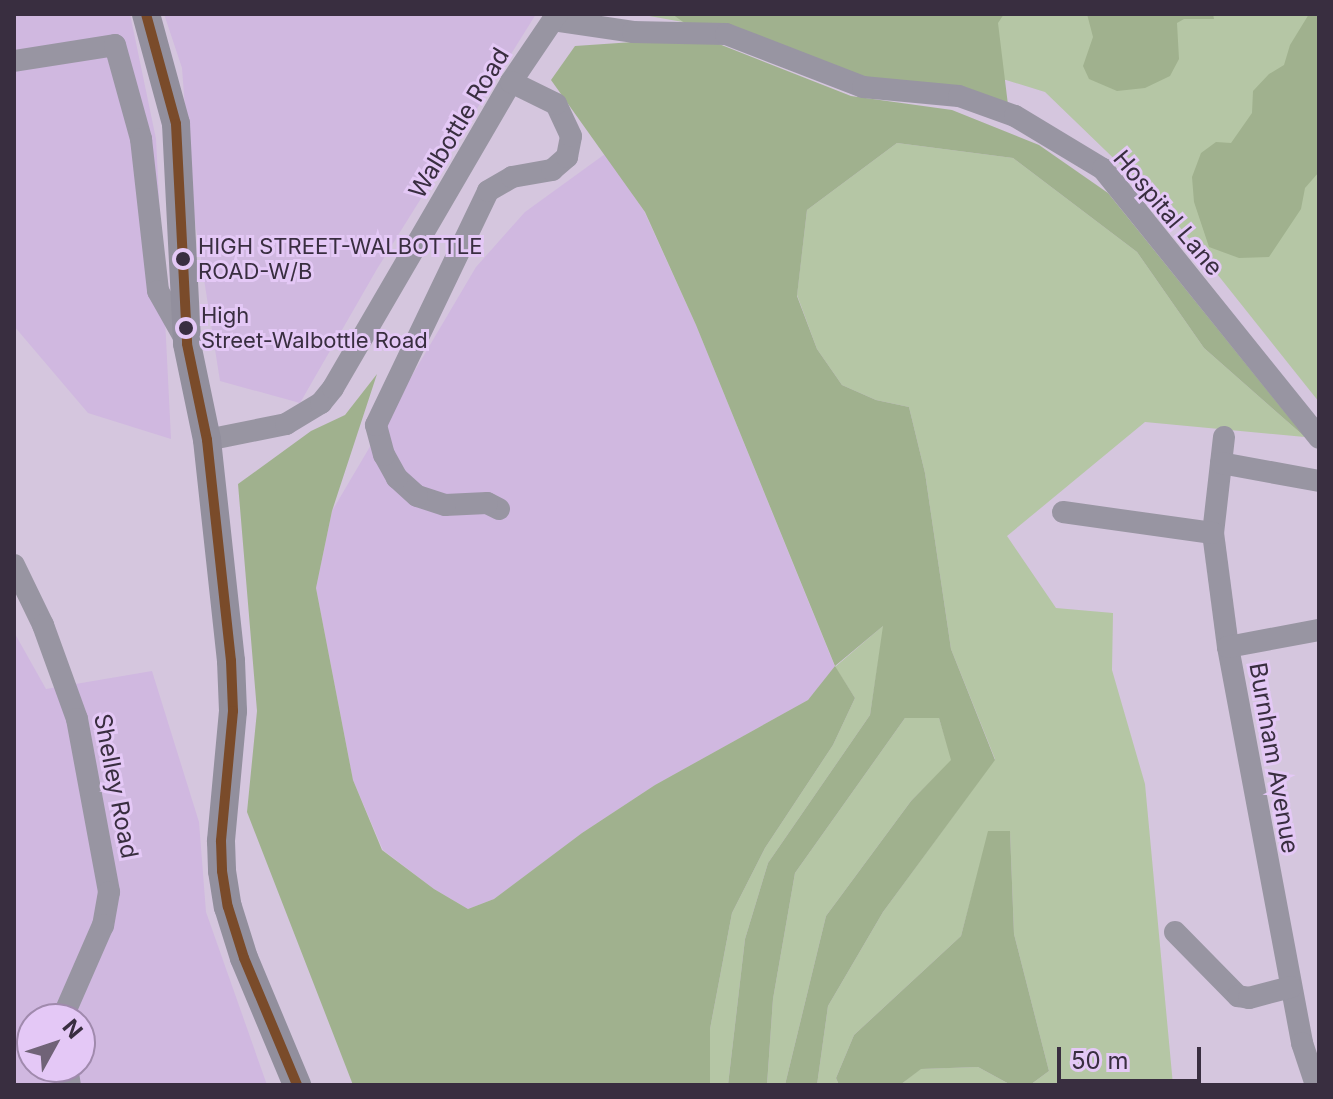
<!DOCTYPE html>
<html>
<head>
<meta charset="utf-8">
<style>
	body { margin:0 }
	#map { position:relative; width:1333px; height:1099px; overflow:hidden; background:#d5c6de; font-family:Inter,sans-serif }
	div>[style] { position:absolute }
	.built>* { inset:0; background:#d0b8e0 }
	.green>* { inset:0; background:#b5c6a5 }
	.forest>* { inset:0; background:#a0b18e }
	.minor>* { height:22px; margin:-11px; padding:0 11px; transform-origin:11px; border-radius:11px; background:#9895a2 }
	.major>* { height:28px; margin:-14px; padding:0 14px; transform-origin:14px; border-radius:14px; background:#928f9d }
	.bus-1>* { height:10px; margin:-5px; padding:0 5px; transform-origin:5px; border-radius:5px; background:#7a4b2a }
	.dots>* { width:22px; height:22px; translate:-50% -50%; box-sizing:border-box; border:4px solid #e4c8f6; border-radius:50% }
	span { translate:-50% -50%; white-space:nowrap; text-align:center; line-height:1.15; -webkit-text-stroke:6px #e4c8f6; paint-order:stroke }
	.bus-label { font-size:22px; color:#392e40 }
	.left { translate:0 -50%; text-align:left }
	.street-label { font-size:24px; color:#392e40 }
	.frame { position:absolute; inset:0; border:16px solid #392e40; pointer-events:none }
	.north { position:absolute; left:16px; top:1003px; width:80px; height:80px; box-sizing:border-box; background:#e4c8f6; border:2px solid #a08aad; border-radius:50%; rotate:50deg; font-size:22px; font-weight:700; line-height:32px; text-align:center; color:#392e40 }
	.north::after { content:''; display:block; margin:auto; width:28px; height:36px; background:#706377; clip-path:polygon(50% 0,100% 100%,50% 72%,0 100%) }
	.scale { position:absolute; left:1057px; top:1047px; width:144px; height:36px; box-sizing:border-box; border:4px solid #392e40; border-top:0; padding-left:10px; font-size:24px; line-height:28px; white-space:nowrap; color:#392e40; -webkit-text-stroke:6px #e4c8f6; paint-order:stroke }
</style>
</head>
<body>
<div id="map">
	<div class="built">
		<div style="clip-path:polygon(130px 14px,156px 139px,171px 439px,88px 413px,14px 326px,14px 15px)"></div>
		<div style="clip-path:polygon(164px 14px,536px 14px,377px 269px,300px 403px,220px 381px,192px 203px,182px 68px)"></div>
		<div style="clip-path:polygon(605px 154px,644px 211px,696px 325px,835px 667px,808px 700px,655px 785px,582px 833px,494px 899px,468px 909px,434px 889px,383px 850px,353px 780px,316px 588px,332px 511px,476px 267px,525px 212px)"></div>
		<div style="clip-path:polygon(evenodd,14px 632px,46px 689px,152px 671px,199px 822px,206px 912px,267px 1085px,14px 1085px,14px 632px,32px 1019px,80px 1019px,80px 1067px,32px 1067px,32px 1019px)"></div>
	</div>
	<div class="green">
		<div style="clip-path:polygon(638px 14px,1319px 14px,1319px 402px,1163px 206px,1045px 92px,1006px 80px)"></div>
		<div style="clip-path:polygon(897px 143px,1013px 158px,1137px 252px,1204px 348px,1305px 437px,1145px 422px,1007px 536px,1056px 608px,1113px 613px,1112px 670px,1145px 784px,1173px 1085px,1030px 1085px,1049px 1071px,1014px 934px,1010px 832px,989px 831px,961px 936px,854px 1035px,836px 1078px,839px 1085px,817px 1085px,828px 1006px,883px 912px,995px 759px,951px 649px,925px 473px,909px 407px,876px 400px,842px 385px,817px 349px,797px 295px,807px 210px)"></div>
		<div style="clip-path:polygon(884px 625px,870px 715px,768px 863px,745px 939px,728px 1085px,710px 1085px,710px 1029px,732px 913px,765px 848px,833px 745px,855px 698px,835px 667px)"></div>
		<div style="clip-path:polygon(905px 718px,939px 718px,952px 760px,911px 801px,826px 916px,785px 1085px,767px 1085px,773px 999px,795px 873px)"></div>
		<div style="clip-path:polygon(978px 1067px,1011px 1085px,900px 1085px,920px 1069px)"></div>
	</div>
	<div class="forest">
		<div style="clip-path:polygon(672px 14px,1004px 14px,998px 23px,1008px 105px,870px 80px,686px 24px)"></div>
		<div style="clip-path:polygon(1087px 14px,1213px 14px,1214px 19px,1184px 19px,1177px 23px,1179px 59px,1170px 76px,1145px 88px,1117px 91px,1089px 79px,1083px 66px,1093px 37px)"></div>
		<div style="clip-path:polygon(1309px 14px,1319px 14px,1319px 172px,1305px 188px,1301px 209px,1269px 257px,1239px 258px,1209px 247px,1194px 202px,1192px 177px,1201px 153px,1216px 142px,1231px 143px,1252px 113px,1253px 91px,1269px 74px,1284px 65px,1290px 45px)"></div>
		<div style="clip-path:polygon(648px 41px,719px 44px,851px 96px,952px 110px,1039px 145px,1108px 193px,1305px 437px,1204px 348px,1137px 252px,1013px 158px,897px 143px,807px 210px,797px 296px,817px 349px,842px 385px,876px 400px,909px 407px,925px 473px,951px 649px,995px 760px,883px 912px,828px 1006px,817px 1085px,785px 1085px,826px 916px,911px 801px,951px 760px,939px 718px,905px 718px,795px 873px,773px 999px,767px 1085px,728px 1085px,745px 939px,768px 863px,870px 715px,883px 626px,835px 666px,855px 698px,833px 745px,765px 848px,732px 913px,710px 1029px,710px 1085px,353px 1085px,247px 812px,257px 711px,238px 484px,311px 431px,345px 415px,377px 374px,332px 511px,316px 588px,353px 780px,382px 850px,434px 889px,468px 909px,494px 899px,582px 833px,655px 785px,808px 700px,835px 666px,696px 325px,645px 212px,551px 80px,575px 46px)"></div>
		<div style="clip-path:polygon(988px 831px,1010px 831px,1014px 934px,1049px 1071px,1030px 1085px,1011px 1085px,978px 1067px,921px 1069px,900px 1085px,839px 1085px,836px 1078px,854px 1035px,961px 936px)"></div>
	</div>
	<div class="minor">
		<div style="left:553px;top:20px;width:81px;rotate:8.5deg"></div>
		<div style="left:633px;top:32px;width:93px;rotate:1.2deg"></div>
		<div style="left:726px;top:34px;width:147px;rotate:21.1deg"></div>
		<div style="left:863px;top:87px;width:96px;rotate:5.4deg"></div>
		<div style="left:959px;top:96px;width:59px;rotate:19.7deg"></div>
		<div style="left:1015px;top:116px;width:103px;rotate:31.1deg"></div>
		<div style="left:1103px;top:169px;width:345px;rotate:51.2deg"></div>
		<div style="left:14px;top:61px;width:102px;rotate:-9deg"></div>
		<div style="left:115px;top:45px;width:98px;rotate:74.5deg"></div>
		<div style="left:141px;top:139px;width:153px;rotate:83.6deg"></div>
		<div style="left:158px;top:291px;width:55px;rotate:60.6deg"></div>
		<div style="left:1224px;top:437px;width:97px;rotate:96.5deg"></div>
		<div style="left:1213px;top:533px;width:115px;rotate:82.5deg"></div>
		<div style="left:1228px;top:647px;width:403px;rotate:79.4deg"></div>
		<div style="left:1302px;top:1043px;width:44px;rotate:71.6deg"></div>
		<div style="left:207px;top:440px;width:81px;rotate:-11.4deg"></div>
		<div style="left:286px;top:424px;width:41px;rotate:-31deg"></div>
		<div style="left:321px;top:403px;width:19px;rotate:-51deg"></div>
		<div style="left:333px;top:388px;width:354px;rotate:-59.8deg"></div>
		<div style="left:511px;top:82px;width:82px;rotate:-55.9deg"></div>
		<div style="left:1221px;top:463px;width:100px;rotate:10.4deg"></div>
		<div style="left:499px;top:509px;width:13px;rotate:-153deg"></div>
		<div style="left:487px;top:503px;width:42px;rotate:177.3deg"></div>
		<div style="left:445px;top:505px;width:29px;rotate:-162deg"></div>
		<div style="left:417px;top:496px;width:27px;rotate:-138deg"></div>
		<div style="left:397px;top:478px;width:26px;rotate:-119deg"></div>
		<div style="left:384px;top:455px;width:31px;rotate:-105deg"></div>
		<div style="left:376px;top:425px;width:259px;rotate:-64.4deg"></div>
		<div style="left:488px;top:191px;width:28px;rotate:-30deg"></div>
		<div style="left:512px;top:177px;width:41px;rotate:-9.9deg"></div>
		<div style="left:552px;top:170px;width:20px;rotate:-41deg"></div>
		<div style="left:567px;top:157px;width:21px;rotate:-79deg"></div>
		<div style="left:571px;top:136px;width:35px;rotate:-115deg"></div>
		<div style="left:556px;top:104px;width:50px;rotate:-153.9deg"></div>
		<div style="left:1063px;top:512px;width:151px;rotate:8deg"></div>
		<div style="left:14px;top:565px;width:67px;rotate:64.2deg"></div>
		<div style="left:43px;top:625px;width:100px;rotate:70.1deg"></div>
		<div style="left:77px;top:719px;width:176px;rotate:79.5deg"></div>
		<div style="left:109px;top:892px;width:34px;rotate:100deg"></div>
		<div style="left:103px;top:925px;width:103px;rotate:113.6deg"></div>
		<div style="left:1228px;top:647px;width:93px;rotate:-10.6deg"></div>
		<div style="left:1175px;top:932px;width:90px;rotate:45.5deg"></div>
		<div style="left:1238px;top:996px;width:11px;rotate:10deg"></div>
		<div style="left:1249px;top:998px;width:43px;rotate:-14.7deg"></div>
		<div style="left:67px;top:1067px;width:18px;rotate:81deg"></div>
	</div>
	<div class="major">
		<div style="left:146px;top:14px;width:114px;rotate:74.7deg"></div>
		<div style="left:176px;top:124px;width:220px;rotate:87.1deg"></div>
		<div style="left:187px;top:344px;width:98px;rotate:78.2deg"></div>
		<div style="left:207px;top:440px;width:222px;rotate:83.8deg"></div>
		<div style="left:231px;top:661px;width:50px;rotate:87.7deg"></div>
		<div style="left:233px;top:711px;width:131px;rotate:95.3deg"></div>
		<div style="left:221px;top:841px;width:30px;rotate:88deg"></div>
		<div style="left:222px;top:871px;width:36px;rotate:81deg"></div>
		<div style="left:228px;top:907px;width:53px;rotate:72.6deg"></div>
		<div style="left:244px;top:958px;width:138px;rotate:67.3deg"></div>
	</div>
	<div class="bus-1">
		<div style="left:146px;top:14px;width:114px;rotate:74.7deg"></div>
		<div style="left:176px;top:124px;width:220px;rotate:87.1deg"></div>
		<div style="left:187px;top:344px;width:98px;rotate:78.2deg"></div>
		<div style="left:207px;top:440px;width:222px;rotate:83.8deg"></div>
		<div style="left:231px;top:661px;width:50px;rotate:87.7deg"></div>
		<div style="left:233px;top:711px;width:131px;rotate:95.3deg"></div>
		<div style="left:221px;top:841px;width:30px;rotate:88deg"></div>
		<div style="left:222px;top:871px;width:36px;rotate:81deg"></div>
		<div style="left:228px;top:907px;width:53px;rotate:72.6deg"></div>
		<div style="left:244px;top:958px;width:138px;rotate:67.3deg"></div>
	</div>
	<div class="dots">
		<div style="left:183px;top:259px;background:#392e40"></div>
		<div style="left:186px;top:328px;background:#392e40"></div>
	</div>
	<div class="bus-label">
		<span class="left" style="left:198px;top:259px">HIGH STREET-WALBOTTLE<br>ROAD-W/B</span>
		<span class="left" style="left:201px;top:328px">High<br>Street-Walbottle Road</span>
	</div>
	<div class="street-label">
		<span style="left:459px;top:123px;rotate:-59deg">Walbottle Road</span>
		<span style="left:1168px;top:213px;rotate:50deg">Hospital Lane</span>
		<span style="left:1274px;top:758px;rotate:80deg">Burnham Avenue</span>
		<span style="left:116px;top:786px;rotate:79deg">Shelley Road</span>
	</div>
	<div class="frame"></div>
	<div class="north">N</div>
	<div class="scale">50 m</div>
</div>
</body>
</html>
